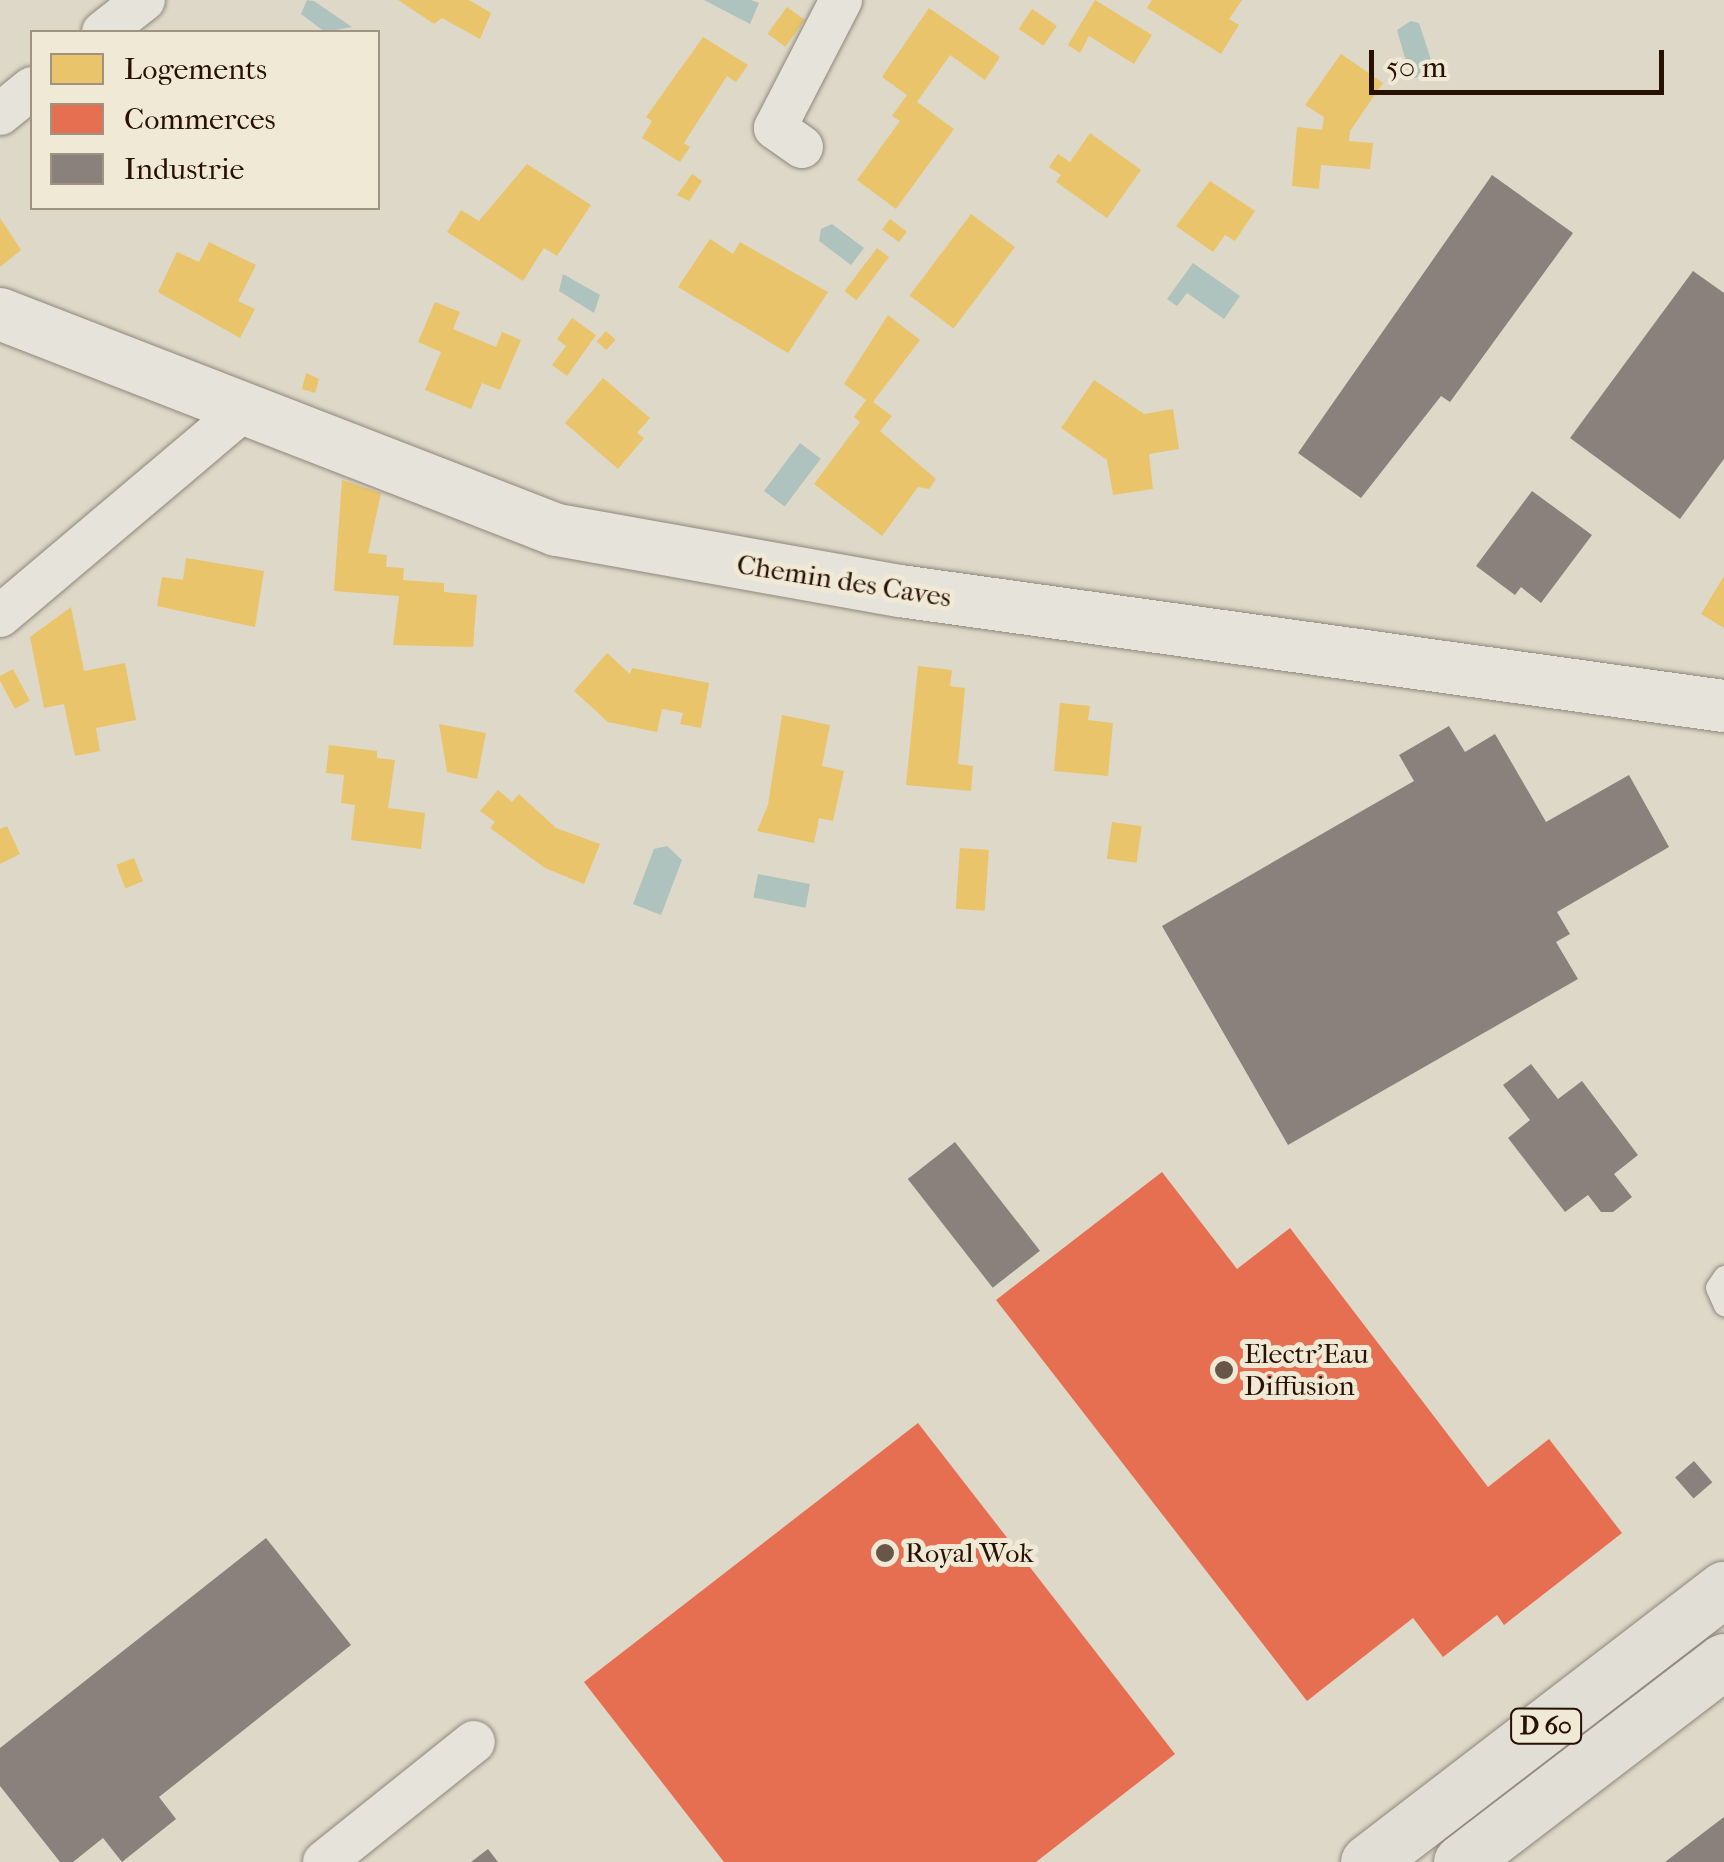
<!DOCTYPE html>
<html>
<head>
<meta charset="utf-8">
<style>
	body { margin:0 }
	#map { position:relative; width:1724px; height:1862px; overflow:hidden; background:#ded8c8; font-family:"IM FELL French Canon",serif }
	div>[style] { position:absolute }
	.water>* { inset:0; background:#aec3bd; transform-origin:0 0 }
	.homes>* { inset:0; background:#e9c46a; transform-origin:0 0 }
	.shops>* { inset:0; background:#e76f51 }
	.industry>* { inset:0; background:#8a817c; transform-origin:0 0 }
	.roads { filter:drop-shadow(0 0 2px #8e877c) drop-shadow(0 0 2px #8e877c) }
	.service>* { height:20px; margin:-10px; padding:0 10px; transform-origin:10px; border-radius:10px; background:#e6e3db }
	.minor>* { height:42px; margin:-21px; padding:0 21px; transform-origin:21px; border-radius:21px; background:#e6e3db }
	.tertiary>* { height:52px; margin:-26px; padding:0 26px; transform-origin:26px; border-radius:26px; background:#e6e3db }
	.primary>* { height:55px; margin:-27.5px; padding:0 27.5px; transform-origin:27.5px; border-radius:27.5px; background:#e1ded5 }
	.dots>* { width:28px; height:28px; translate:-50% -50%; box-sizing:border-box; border:5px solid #f0e9d5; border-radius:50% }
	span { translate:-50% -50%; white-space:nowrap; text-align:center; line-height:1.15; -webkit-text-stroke:10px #f0e9d5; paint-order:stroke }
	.shield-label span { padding:2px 8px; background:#f0e9d5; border:2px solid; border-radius:8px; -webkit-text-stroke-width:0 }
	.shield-label { font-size:25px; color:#281003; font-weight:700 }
	.street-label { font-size:28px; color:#281003 }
	.poi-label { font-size:28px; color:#281003 }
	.left { translate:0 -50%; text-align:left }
	.legend { position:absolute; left:30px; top:30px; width:350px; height:180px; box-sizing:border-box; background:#f0e9d5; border:2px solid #a09281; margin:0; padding:12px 18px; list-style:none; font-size:30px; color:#281003 }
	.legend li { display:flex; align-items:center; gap:20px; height:50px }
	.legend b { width:50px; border:2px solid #a09281 }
	.scale { position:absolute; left:1369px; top:50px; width:295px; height:45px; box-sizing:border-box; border:5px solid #281003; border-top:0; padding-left:12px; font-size:30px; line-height:35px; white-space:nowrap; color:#281003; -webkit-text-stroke:8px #f0e9d5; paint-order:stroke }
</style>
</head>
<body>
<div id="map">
	<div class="water">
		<div style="clip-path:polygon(307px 0,314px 1px,352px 27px,325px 32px,301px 14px)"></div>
		<div style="clip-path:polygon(704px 0,751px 0,759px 3px,750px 24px)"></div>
		<div style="clip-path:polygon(1411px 21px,1419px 23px,1435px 72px,1411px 79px,1397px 30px)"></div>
		<div style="clip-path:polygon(832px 224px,864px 248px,851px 265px,819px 241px,821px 229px)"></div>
		<div style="clip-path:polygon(1193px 263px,1240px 296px,1224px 319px,1187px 293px,1177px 306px,1167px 299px)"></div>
		<div style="clip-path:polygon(563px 274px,600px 295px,594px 313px,559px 291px)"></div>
		<div style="left:800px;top:443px;width:26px;height:60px;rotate:37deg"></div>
		<div style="clip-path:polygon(667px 846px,682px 860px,661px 915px,633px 904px,654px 849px)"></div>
		<div style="left:758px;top:874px;width:53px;height:24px;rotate:11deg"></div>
	</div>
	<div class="homes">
		<div style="clip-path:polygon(398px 0,469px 0,491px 13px,480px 39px,442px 18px,434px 24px)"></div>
		<div style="clip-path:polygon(1095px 0,1152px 35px,1134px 64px,1089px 36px,1080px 53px,1068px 45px)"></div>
		<div style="clip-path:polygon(1152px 0,1242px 0,1229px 19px,1239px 25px,1221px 54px,1147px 8px)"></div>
		<div style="left:787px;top:7px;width:22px;height:33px;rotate:36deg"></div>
		<div style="clip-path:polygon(929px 8px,1000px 57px,985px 80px,950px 55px,917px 102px,954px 129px,896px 209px,857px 180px,900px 121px,892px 116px,907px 95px,882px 77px)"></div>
		<div style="left:1032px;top:9px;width:30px;height:24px;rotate:34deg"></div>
		<div style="clip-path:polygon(703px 37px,748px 65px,736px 82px,727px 76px,684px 143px,690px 147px,680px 162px,642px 138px,652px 121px,646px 117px)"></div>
		<div style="clip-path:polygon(1341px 54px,1383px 83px,1350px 131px,1349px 141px,1373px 143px,1370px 169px,1321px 165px,1319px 189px,1292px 186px,1297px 127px,1322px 130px,1324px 117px,1305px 105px)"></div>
		<div style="clip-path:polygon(1090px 133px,1141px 170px,1107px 218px,1056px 182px,1061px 175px,1049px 167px,1058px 154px,1070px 162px)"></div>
		<div style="clip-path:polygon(527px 164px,591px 205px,557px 256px,544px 248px,523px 281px,447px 232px,461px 210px,479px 221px)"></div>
		<div style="clip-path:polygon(692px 174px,702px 181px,689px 201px,677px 195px)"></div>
		<div style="clip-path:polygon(1210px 181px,1255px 211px,1235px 241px,1225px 235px,1213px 252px,1176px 226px)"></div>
		<div style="left:971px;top:214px;width:55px;height:102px;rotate:37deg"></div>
		<div style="clip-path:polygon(0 218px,21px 250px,0 267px)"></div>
		<div style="left:890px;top:219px;width:21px;height:13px;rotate:37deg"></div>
		<div style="clip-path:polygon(710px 239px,733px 254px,740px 242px,828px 292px,788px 353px,678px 287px)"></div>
		<div style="clip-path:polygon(209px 242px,256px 265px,238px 301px,255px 309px,240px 338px,158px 292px,177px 252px,199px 262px)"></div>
		<div style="left:877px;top:248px;width:15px;height:54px;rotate:37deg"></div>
		<div style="clip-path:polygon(435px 302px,460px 312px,453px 329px,496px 347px,502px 332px,521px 340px,500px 390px,482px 383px,471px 409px,425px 390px,441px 352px,418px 342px)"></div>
		<div style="clip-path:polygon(888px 315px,920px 340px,873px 402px,892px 416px,880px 431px,936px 479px,929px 489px,918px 487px,882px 536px,814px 484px,860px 422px,854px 417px,866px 400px,844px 384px)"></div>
		<div style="clip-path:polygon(572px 318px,596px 335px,567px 376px,552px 365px,566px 346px,557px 339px)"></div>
		<div style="left:606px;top:331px;width:13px;height:14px;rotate:42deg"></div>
		<div style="clip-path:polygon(306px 373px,319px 379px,315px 393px,302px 389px)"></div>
		<div style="clip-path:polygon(603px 378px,650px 418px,637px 433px,644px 438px,618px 469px,565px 423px)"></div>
		<div style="clip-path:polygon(1094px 380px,1144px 414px,1173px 409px,1179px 449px,1149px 454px,1153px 489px,1113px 495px,1107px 460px,1061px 428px)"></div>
		<div style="clip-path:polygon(342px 480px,381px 493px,368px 553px,387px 555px,386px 567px,404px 568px,403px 580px,444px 583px,444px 592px,477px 595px,473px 647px,393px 645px,399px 596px,334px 591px)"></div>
		<div style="clip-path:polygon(186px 558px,264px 571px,255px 627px,157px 606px,162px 577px,183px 580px)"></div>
		<div style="clip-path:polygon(1724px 576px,1724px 628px,1701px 614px)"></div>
		<div style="clip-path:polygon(71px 607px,84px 671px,125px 663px,136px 720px,96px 728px,100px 751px,75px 756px,64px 704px,44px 708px,30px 637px)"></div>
		<div style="clip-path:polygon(607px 653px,630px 674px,632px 668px,709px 683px,701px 728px,680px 724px,683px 713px,662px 709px,657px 732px,608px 722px,574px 691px)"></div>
		<div style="clip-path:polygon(918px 666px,952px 670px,950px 686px,965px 688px,958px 764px,973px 766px,971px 791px,906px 785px)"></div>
		<div style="left:13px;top:669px;width:36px;height:17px;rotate:62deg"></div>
		<div style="clip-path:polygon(1060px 703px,1090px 706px,1088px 720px,1113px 723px,1108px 776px,1054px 771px)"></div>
		<div style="clip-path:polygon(782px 715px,830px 725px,822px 766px,844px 771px,833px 821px,819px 818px,814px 843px,757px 831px,768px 805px)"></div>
		<div style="clip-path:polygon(439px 724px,486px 733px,477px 779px,447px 772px)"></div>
		<div style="clip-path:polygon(329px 745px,377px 751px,377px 758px,395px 760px,388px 808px,425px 813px,421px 849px,351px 840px,355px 805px,341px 803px,344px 775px,326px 773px)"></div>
		<div style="clip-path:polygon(498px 790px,512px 802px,519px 794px,556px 828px,600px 844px,584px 884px,545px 868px,490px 828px,495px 822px,480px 811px)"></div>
		<div style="left:1112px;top:822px;width:30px;height:37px;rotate:8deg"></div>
		<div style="clip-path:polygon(7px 826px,20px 854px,0 864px,0 829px)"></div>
		<div style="left:960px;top:848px;width:29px;height:61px;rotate:4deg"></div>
		<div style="left:134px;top:858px;width:25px;height:19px;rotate:69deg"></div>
	</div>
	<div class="shops">
		<div style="clip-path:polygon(1162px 1172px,1237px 1269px,1290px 1228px,1488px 1487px,1549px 1439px,1622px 1533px,1504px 1625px,1497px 1615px,1443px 1657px,1413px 1618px,1307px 1701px,996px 1300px)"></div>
		<div style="clip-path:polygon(918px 1423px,1175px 1754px,1036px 1862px,724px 1862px,584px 1682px)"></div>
	</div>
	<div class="industry">
		<div style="clip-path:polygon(1492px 175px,1573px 233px,1450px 402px,1441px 396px,1361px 498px,1298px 453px)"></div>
		<div style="clip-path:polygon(1693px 271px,1724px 293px,1724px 459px,1680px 519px,1570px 438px)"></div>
		<div style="clip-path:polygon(1532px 491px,1592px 535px,1541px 603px,1521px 587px,1515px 595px,1476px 566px)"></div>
		<div style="clip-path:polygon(1449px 726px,1465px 752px,1495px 734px,1546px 822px,1629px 775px,1669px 847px,1557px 912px,1570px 934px,1556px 942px,1578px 979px,1288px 1145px,1162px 926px,1414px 781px,1399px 755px)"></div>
		<div style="clip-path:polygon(1531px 1064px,1558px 1099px,1582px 1081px,1638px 1155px,1614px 1174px,1632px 1197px,1613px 1212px,1601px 1212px,1588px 1195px,1565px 1212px,1508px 1138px,1530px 1120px,1503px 1085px)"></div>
		<div style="left:955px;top:1142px;width:138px;height:60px;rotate:52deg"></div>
		<div style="left:1694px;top:1461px;width:28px;height:25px;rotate:49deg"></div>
		<div style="clip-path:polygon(266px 1538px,351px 1645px,159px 1797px,176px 1819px,122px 1862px,103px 1838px,73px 1862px,60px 1862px,0 1786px,0 1748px)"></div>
		<div style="clip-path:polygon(1724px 1817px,1724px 1862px,1665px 1862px)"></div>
		<div style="clip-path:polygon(488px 1849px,498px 1862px,471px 1862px)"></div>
	</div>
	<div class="roads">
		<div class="service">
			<div style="left:1724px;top:1276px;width:14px;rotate:124deg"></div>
			<div style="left:1716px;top:1288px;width:20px;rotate:66deg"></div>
		</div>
		<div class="minor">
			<div style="left:103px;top:32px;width:52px;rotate:-38deg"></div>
			<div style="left:0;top:114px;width:41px;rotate:-39.1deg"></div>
			<div style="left:802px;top:147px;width:33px;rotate:-145deg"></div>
			<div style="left:775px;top:128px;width:144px;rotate:-62.7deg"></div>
			<div style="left:0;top:616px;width:316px;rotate:-40.2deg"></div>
			<div style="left:324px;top:1862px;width:192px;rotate:-38.7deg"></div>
		</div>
		<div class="tertiary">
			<div style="left:0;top:314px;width:597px;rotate:21.2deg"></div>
			<div style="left:557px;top:530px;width:348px;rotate:10.1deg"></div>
			<div style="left:900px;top:591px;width:832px;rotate:7.95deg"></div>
		</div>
		<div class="primary">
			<div style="left:1368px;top:1862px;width:449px;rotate:-37.5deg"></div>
			<div style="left:1461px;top:1862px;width:331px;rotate:-37.4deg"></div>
		</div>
	</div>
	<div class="dots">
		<div style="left:1224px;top:1370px;background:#685648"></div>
		<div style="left:885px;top:1553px;background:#685648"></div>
	</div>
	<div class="shield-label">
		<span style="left:1546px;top:1726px">D 60</span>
	</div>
	<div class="street-label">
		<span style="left:844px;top:581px;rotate:9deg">Chemin des Caves</span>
	</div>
	<div class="poi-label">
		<span class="left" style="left:1244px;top:1370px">Electr'Eau<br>Diffusion</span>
		<span class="left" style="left:905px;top:1553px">Royal Wok</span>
	</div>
	<ul class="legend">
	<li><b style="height:28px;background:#e9c46a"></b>Logements</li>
	<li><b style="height:28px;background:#e76f51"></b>Commerces</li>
	<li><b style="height:28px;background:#8a817c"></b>Industrie</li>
	</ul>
	<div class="scale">50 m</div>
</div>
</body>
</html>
